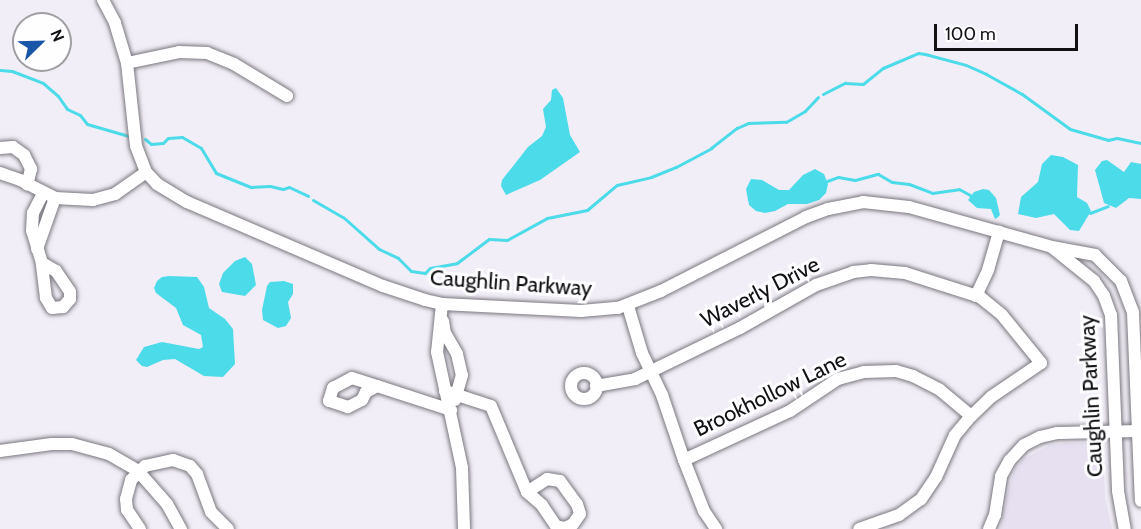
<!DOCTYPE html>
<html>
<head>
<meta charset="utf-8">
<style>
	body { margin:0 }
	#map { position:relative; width:1141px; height:529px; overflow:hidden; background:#f2eef7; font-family:Cabin,sans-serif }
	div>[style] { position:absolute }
	.built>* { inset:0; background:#e6e0f0 }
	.water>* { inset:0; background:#4cdbe9 }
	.stream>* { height:3px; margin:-1.5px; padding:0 1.5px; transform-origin:1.5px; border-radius:1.5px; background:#4cdbe9 }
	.roads { filter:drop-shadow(0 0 2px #7a777f) drop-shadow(0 0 2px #7a777f) }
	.minor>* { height:12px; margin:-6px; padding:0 6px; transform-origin:6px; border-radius:6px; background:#fff }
	.minor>.ring { margin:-6px; padding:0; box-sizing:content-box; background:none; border:12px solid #fff; border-radius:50% }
	span { translate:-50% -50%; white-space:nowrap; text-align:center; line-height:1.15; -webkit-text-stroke:6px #fefdff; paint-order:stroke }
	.street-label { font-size:22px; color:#111013 }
	.north { position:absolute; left:12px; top:12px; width:60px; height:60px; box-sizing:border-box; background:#fefdff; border:2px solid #9f9ea1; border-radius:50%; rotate:67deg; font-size:16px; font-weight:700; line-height:24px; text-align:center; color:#111013 }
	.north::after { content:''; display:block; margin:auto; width:21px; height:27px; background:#1a56a7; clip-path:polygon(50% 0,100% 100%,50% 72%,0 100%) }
	.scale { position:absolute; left:934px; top:24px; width:144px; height:27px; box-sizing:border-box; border:3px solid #111013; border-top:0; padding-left:8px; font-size:18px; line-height:21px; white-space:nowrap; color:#111013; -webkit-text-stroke:4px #fefdff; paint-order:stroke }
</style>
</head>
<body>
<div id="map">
	<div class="built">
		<div style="clip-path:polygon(1067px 443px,1097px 443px,1103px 447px,1105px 497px,1112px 529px,1000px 529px,1009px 486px,1015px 469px,1023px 459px,1050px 445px)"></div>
	</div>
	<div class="water">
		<div style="clip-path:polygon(556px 88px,563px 98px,570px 135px,580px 152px,540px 180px,506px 195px,501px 186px,502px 180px,528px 147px,542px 136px,546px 127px,543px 109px,551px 100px,552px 90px)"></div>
		<div style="clip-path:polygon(1051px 155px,1063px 157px,1078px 165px,1077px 197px,1087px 203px,1091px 211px,1079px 231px,1070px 230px,1054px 214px,1036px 218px,1018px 214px,1021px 197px,1038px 182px,1042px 164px)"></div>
		<div style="clip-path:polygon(1107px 160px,1124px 172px,1131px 162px,1141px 164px,1141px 199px,1129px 198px,1116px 208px,1104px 203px,1095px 170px,1102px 161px)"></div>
		<div style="clip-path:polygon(815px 169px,824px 174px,828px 184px,826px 193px,819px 200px,807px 204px,788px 204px,775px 211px,765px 213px,756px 211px,749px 205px,746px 189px,751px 179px,762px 180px,779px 190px,789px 190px,803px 175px)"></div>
		<div style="clip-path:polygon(983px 189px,989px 190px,996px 198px,1000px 215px,997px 218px,995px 219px,991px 209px,977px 208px,968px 200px,974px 192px)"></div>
		<div style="clip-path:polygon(245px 257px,252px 264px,256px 285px,245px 296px,222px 292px,219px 284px,223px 273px,235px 261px)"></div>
		<div style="clip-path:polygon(169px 276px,197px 277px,204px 287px,209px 308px,225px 319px,233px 329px,235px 364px,223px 377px,204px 376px,175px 359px,163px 360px,147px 367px,142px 366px,136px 360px,144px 347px,162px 342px,199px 349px,203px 347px,201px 335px,183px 325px,176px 308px,156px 293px,154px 288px,157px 281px,162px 277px)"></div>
		<div style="clip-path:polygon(284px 281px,293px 284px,293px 294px,288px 302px,291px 318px,286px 326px,278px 328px,263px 320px,262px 310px,267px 286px,270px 282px)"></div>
	</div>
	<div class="stream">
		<div style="left:0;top:70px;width:12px;rotate:5deg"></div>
		<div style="left:12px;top:71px;width:33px;rotate:21deg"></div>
		<div style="left:43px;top:83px;width:20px;rotate:41deg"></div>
		<div style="left:58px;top:96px;width:16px;rotate:55deg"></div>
		<div style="left:67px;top:109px;width:14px;rotate:25deg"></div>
		<div style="left:80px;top:115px;width:11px;rotate:52deg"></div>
		<div style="left:87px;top:124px;width:47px;rotate:16.1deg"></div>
		<div style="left:823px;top:94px;width:25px;rotate:-27deg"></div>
		<div style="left:845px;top:83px;width:18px;rotate:3deg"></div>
		<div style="left:863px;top:84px;width:26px;rotate:-39deg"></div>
		<div style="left:883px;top:68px;width:38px;rotate:-23deg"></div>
		<div style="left:918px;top:53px;width:7px;rotate:8deg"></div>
		<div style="left:925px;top:54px;width:42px;rotate:15deg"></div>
		<div style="left:966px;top:65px;width:22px;rotate:24deg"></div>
		<div style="left:986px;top:74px;width:41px;rotate:29.1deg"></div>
		<div style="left:1022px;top:94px;width:59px;rotate:36.1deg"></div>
		<div style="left:1070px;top:129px;width:40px;rotate:16deg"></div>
		<div style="left:1108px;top:140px;width:9px;rotate:-13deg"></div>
		<div style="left:1117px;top:138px;width:25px;rotate:12deg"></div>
		<div style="left:145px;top:139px;width:8px;rotate:40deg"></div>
		<div style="left:151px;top:144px;width:12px;rotate:-5deg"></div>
		<div style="left:163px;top:143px;width:7px;rotate:-45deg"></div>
		<div style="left:168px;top:138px;width:14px;rotate:-4deg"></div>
		<div style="left:182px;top:137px;width:22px;rotate:30deg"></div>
		<div style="left:201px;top:148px;width:29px;rotate:59deg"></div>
		<div style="left:216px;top:173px;width:38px;rotate:22deg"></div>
		<div style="left:251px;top:187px;width:19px;rotate:-3deg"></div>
		<div style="left:270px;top:186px;width:13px;rotate:13deg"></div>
		<div style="left:283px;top:189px;width:6px;rotate:-18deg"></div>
		<div style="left:289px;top:187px;width:21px;rotate:25deg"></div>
		<div style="left:827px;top:181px;width:12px;rotate:-20deg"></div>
		<div style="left:838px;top:177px;width:17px;rotate:10deg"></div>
		<div style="left:855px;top:180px;width:24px;rotate:-15deg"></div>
		<div style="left:878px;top:174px;width:16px;rotate:30deg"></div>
		<div style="left:892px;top:182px;width:17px;rotate:7deg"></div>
		<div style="left:909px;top:184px;width:25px;rotate:21deg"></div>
		<div style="left:932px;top:193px;width:27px;rotate:-8deg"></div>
		<div style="left:959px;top:189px;width:13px;rotate:29deg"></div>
		<div style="left:313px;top:200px;width:34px;rotate:30deg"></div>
		<div style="left:343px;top:217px;width:48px;rotate:41.6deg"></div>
		<div style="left:379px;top:249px;width:21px;rotate:25deg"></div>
		<div style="left:398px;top:258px;width:18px;rotate:45deg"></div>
		<div style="left:411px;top:271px;width:14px;rotate:8deg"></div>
		<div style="left:425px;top:273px;width:7px;rotate:-45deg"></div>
		<div style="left:430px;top:268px;width:27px;rotate:-10deg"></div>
		<div style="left:457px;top:263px;width:40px;rotate:-37deg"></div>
		<div style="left:489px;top:239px;width:18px;rotate:3deg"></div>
		<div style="left:507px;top:240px;width:46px;rotate:-28.8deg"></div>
		<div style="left:547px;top:218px;width:41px;rotate:-11.3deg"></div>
		<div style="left:587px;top:210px;width:39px;rotate:-40deg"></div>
		<div style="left:617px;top:185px;width:35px;rotate:-13deg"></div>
		<div style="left:651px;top:177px;width:27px;rotate:-22deg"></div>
		<div style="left:676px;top:167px;width:40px;rotate:-28deg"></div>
		<div style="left:711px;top:148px;width:33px;rotate:-38deg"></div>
		<div style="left:737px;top:128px;width:12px;rotate:-24deg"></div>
		<div style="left:748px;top:123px;width:38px;rotate:-2deg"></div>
		<div style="left:786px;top:122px;width:22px;rotate:-30deg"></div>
		<div style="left:805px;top:111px;width:19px;rotate:-47deg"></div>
		<div style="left:1090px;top:213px;width:19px;rotate:-21deg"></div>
	</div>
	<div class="roads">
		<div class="minor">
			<div style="left:103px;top:0;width:26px;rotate:62deg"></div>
			<div style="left:115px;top:23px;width:42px;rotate:73.3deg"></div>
			<div style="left:127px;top:63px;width:83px;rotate:83.8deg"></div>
			<div style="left:136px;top:146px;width:28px;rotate:69deg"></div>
			<div style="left:146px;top:172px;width:16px;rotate:47deg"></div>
			<div style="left:157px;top:184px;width:35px;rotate:31deg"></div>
			<div style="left:187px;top:202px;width:213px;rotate:23.2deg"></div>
			<div style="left:383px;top:286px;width:44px;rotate:18.4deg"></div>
			<div style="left:425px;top:300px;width:17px;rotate:13deg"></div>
			<div style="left:442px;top:304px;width:139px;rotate:2.9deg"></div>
			<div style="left:581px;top:311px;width:37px;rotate:-5deg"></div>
			<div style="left:618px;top:308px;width:46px;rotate:-21.6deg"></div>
			<div style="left:661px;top:291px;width:163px;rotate:-27deg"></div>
			<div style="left:806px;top:217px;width:23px;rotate:-20deg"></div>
			<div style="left:828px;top:209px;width:36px;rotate:-11deg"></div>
			<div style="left:863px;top:202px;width:46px;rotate:6.2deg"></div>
			<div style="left:909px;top:207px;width:148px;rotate:15.6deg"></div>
			<div style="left:1052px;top:247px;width:44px;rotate:10.5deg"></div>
			<div style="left:1095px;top:255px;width:37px;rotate:45deg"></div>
			<div style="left:1121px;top:281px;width:34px;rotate:69deg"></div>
			<div style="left:1133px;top:313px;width:188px;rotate:87.6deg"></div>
			<div style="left:127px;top:63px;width:53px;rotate:-11.9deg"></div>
			<div style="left:179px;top:52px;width:28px;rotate:2deg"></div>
			<div style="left:207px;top:53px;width:29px;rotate:22deg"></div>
			<div style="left:234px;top:64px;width:62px;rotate:31.1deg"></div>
			<div style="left:0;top:148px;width:13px;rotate:-4deg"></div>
			<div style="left:13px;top:147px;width:14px;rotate:36deg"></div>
			<div style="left:24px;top:155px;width:16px;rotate:63deg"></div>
			<div style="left:31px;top:169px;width:16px;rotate:104deg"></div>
			<div style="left:0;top:173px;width:21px;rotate:19deg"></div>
			<div style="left:20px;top:180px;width:39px;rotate:27deg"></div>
			<div style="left:55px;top:198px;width:38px;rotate:3deg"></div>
			<div style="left:93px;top:200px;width:23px;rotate:-15deg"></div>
			<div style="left:115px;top:194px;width:38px;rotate:-35deg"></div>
			<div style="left:1053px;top:248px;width:53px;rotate:38.8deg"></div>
			<div style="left:1094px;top:281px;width:18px;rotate:56deg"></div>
			<div style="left:1104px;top:296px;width:20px;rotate:70deg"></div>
			<div style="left:1111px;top:315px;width:176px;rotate:87.7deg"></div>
			<div style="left:1118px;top:491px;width:39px;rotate:80deg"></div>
			<div style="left:37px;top:249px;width:54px;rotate:-70.6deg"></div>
			<div style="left:42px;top:263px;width:16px;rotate:30deg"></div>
			<div style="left:56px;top:271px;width:25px;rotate:56deg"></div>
			<div style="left:70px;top:292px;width:7px;rotate:90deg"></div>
			<div style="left:70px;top:299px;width:11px;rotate:131deg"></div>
			<div style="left:63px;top:307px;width:11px;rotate:175deg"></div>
			<div style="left:52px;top:308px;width:12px;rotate:-121deg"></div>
			<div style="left:46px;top:298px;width:35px;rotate:-97deg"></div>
			<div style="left:42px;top:263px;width:34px;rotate:-107deg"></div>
			<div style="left:32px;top:231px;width:18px;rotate:-87deg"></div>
			<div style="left:33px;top:213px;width:22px;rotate:-63deg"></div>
			<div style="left:976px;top:296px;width:29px;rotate:-65deg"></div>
			<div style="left:988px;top:270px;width:40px;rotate:-74deg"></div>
			<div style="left:442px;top:304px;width:48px;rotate:95.9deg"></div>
			<div style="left:437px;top:352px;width:119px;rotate:77.8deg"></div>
			<div style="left:462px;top:468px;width:61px;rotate:88.1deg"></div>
			<div style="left:628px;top:306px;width:49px;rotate:73.4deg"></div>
			<div style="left:642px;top:353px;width:47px;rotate:64.5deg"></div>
			<div style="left:662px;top:395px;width:69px;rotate:71.3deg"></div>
			<div style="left:684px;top:460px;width:55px;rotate:68.6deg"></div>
			<div style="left:704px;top:511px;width:22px;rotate:56deg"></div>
			<div style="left:443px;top:321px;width:12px;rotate:81deg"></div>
			<div style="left:445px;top:333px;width:24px;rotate:60deg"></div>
			<div style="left:457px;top:354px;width:22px;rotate:77deg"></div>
			<div style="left:462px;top:375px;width:26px;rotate:106deg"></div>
			<div class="ring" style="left:571px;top:373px;width:14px;height:14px"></div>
			<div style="left:352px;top:378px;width:26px;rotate:18deg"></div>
			<div style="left:377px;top:386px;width:13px;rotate:151deg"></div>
			<div style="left:366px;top:392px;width:9px;rotate:117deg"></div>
			<div style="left:362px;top:400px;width:16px;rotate:153deg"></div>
			<div style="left:348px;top:407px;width:20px;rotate:-162deg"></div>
			<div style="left:329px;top:401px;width:14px;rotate:-73deg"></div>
			<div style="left:333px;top:388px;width:21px;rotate:-28deg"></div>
			<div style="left:377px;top:386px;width:78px;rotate:18deg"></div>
			<div style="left:596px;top:386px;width:40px;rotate:-10deg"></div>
			<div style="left:635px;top:379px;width:117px;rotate:-25.9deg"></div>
			<div style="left:740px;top:328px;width:87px;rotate:-29.5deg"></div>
			<div style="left:816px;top:285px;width:39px;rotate:-19deg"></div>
			<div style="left:853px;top:272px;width:18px;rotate:-6deg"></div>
			<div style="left:871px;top:270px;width:34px;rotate:5deg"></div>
			<div style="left:905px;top:273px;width:79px;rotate:17.7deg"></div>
			<div style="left:980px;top:297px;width:28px;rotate:39deg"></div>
			<div style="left:1002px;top:315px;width:62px;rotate:50.9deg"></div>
			<div style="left:1041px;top:363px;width:60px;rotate:145.8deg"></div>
			<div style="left:991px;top:397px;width:28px;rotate:136deg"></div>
			<div style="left:971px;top:416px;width:25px;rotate:130deg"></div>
			<div style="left:955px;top:435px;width:46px;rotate:114.3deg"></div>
			<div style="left:936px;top:477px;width:27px;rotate:124deg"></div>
			<div style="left:921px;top:499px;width:27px;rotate:144deg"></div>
			<div style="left:899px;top:515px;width:42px;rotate:160.7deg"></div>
			<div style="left:445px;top:391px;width:48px;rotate:18.1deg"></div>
			<div style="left:491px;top:406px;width:93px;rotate:67.3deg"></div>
			<div style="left:0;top:451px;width:52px;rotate:-7.7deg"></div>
			<div style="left:52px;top:444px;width:20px"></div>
			<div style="left:72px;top:444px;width:38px;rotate:15deg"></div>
			<div style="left:109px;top:454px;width:34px;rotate:30deg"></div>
			<div style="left:138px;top:471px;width:44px;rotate:48.7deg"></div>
			<div style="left:167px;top:504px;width:29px;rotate:61deg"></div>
			<div style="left:684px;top:460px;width:117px;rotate:-24.8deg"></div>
			<div style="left:790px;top:411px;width:58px;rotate:-33.7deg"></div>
			<div style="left:838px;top:379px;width:27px;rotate:-15deg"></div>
			<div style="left:864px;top:372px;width:32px;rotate:-2deg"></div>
			<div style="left:896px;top:371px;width:18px;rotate:16deg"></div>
			<div style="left:913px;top:376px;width:30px;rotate:27deg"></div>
			<div style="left:940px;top:390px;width:40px;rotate:40deg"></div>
			<div style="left:547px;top:479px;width:13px;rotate:9deg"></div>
			<div style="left:560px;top:481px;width:29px;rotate:54deg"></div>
			<div style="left:577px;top:504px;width:10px;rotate:73deg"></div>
			<div style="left:580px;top:514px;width:12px;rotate:125deg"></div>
			<div style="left:573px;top:524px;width:9px;rotate:153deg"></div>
			<div style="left:565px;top:528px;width:9px;rotate:-167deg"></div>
			<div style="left:556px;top:526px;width:25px;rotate:-124deg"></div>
			<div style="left:542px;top:505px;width:20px;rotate:-139deg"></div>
			<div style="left:527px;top:492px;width:24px;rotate:-33deg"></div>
			<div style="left:140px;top:529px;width:23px;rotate:-124deg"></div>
			<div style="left:127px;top:510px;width:11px;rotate:-95deg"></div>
			<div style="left:126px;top:499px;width:20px;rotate:-75deg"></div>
			<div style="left:131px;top:480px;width:20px;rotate:-45deg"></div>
			<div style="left:145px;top:466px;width:29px;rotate:-12deg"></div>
			<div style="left:173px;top:460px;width:18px;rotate:19deg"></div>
			<div style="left:190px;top:466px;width:11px;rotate:49deg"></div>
			<div style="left:197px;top:474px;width:40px;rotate:69.8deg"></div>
			<div style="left:211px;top:512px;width:24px;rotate:45deg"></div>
			<div style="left:989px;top:529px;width:15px;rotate:-67deg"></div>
			<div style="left:995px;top:515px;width:39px;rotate:-81deg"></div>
			<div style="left:1001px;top:476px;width:18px;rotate:-61deg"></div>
			<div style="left:1010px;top:460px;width:21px;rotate:-47deg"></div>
			<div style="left:1024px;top:445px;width:18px;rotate:-27deg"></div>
			<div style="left:1040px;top:437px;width:17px;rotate:-13deg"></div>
			<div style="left:1057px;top:433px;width:84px;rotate:-1.4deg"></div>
		</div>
	</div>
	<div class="street-label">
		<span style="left:511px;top:283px;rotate:4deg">Caughlin Parkway</span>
		<span style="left:760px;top:292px;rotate:-27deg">Waverly Drive</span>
		<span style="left:770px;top:394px;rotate:-26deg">Brookhollow Lane</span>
		<span style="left:1091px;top:396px;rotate:-93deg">Caughlin Parkway</span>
	</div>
	<div class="north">N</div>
	<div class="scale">100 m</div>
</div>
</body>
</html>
